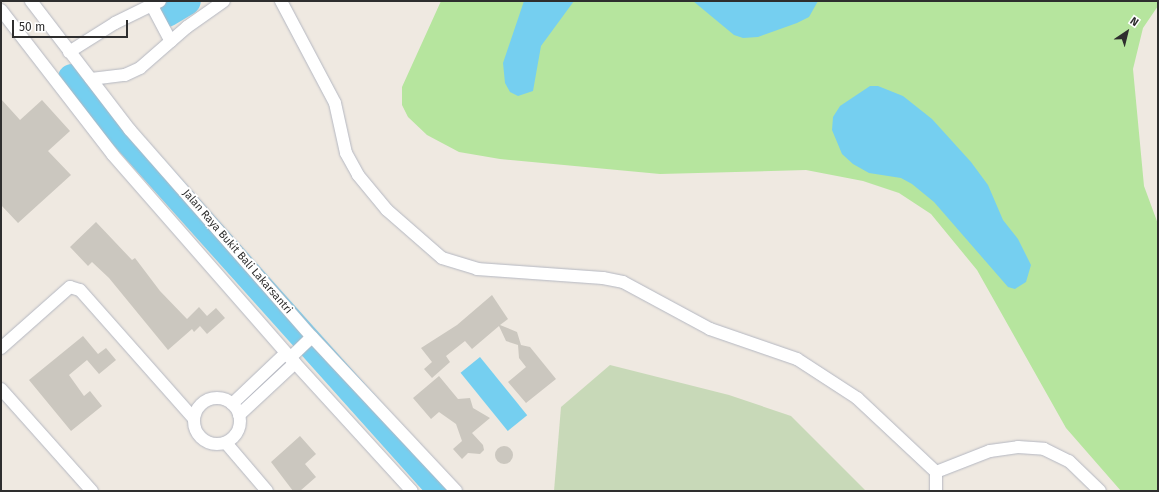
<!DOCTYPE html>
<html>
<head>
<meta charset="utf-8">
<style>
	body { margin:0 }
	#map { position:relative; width:1159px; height:492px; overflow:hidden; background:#efe9e1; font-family:"Fira Sans",sans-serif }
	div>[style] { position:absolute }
	.green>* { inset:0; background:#b6e59e }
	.cemetery>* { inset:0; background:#c8d9b8 }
	.water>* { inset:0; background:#75cff0; transform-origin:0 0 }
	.river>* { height:28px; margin:-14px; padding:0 14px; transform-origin:14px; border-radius:14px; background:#75cff0 }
	.building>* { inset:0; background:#cbc7bf }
	.round { border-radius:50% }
	.roads { filter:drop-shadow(0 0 1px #b4b7c1) drop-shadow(0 0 1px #b4b7c1) }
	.street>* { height:12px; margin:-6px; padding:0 6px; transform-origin:6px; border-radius:6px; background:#fff }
	.street>.ring { margin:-6px; padding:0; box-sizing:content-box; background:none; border:12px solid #fff; border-radius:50% }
	span { translate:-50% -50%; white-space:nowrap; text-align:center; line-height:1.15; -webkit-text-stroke:3.5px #fff; paint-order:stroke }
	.street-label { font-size:11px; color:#2e2e2e }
	.frame { position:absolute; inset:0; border:2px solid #2e2e2e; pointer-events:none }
	.north { position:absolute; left:1107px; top:12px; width:40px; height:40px; -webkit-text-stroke:3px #fff; paint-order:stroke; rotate:35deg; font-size:11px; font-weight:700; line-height:16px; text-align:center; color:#2e2e2e }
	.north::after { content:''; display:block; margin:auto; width:14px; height:18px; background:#2e2e2e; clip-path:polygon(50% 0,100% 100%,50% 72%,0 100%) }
	.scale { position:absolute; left:12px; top:20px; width:116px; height:18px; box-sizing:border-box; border:2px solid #2e2e2e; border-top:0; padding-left:5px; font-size:12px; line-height:14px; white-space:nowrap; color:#2e2e2e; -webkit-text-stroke:3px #fff; paint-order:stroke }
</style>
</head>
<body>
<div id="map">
	<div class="green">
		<div style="clip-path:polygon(441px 1px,1158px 1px,1158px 6px,1143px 28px,1133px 69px,1144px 186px,1158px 224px,1158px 491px,1121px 491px,1066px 428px,977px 270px,931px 214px,899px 193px,863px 181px,806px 170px,660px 174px,500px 159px,459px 152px,427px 135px,408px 117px,402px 105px,402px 87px)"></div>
	</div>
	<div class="cemetery">
		<div style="clip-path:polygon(610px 365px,729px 395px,791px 416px,866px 491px,554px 491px,561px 407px)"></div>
	</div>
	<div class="water">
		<div style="clip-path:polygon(524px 1px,574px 1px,541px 46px,533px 91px,518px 96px,510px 92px,505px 83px,503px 63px)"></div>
		<div style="clip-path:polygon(693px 1px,818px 1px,809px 17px,797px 23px,758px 37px,743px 38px,734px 35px)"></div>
		<div style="clip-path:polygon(870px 86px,878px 86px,903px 96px,932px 119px,971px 162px,988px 185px,1003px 220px,1018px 239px,1031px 265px,1026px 282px,1015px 289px,1008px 287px,934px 202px,912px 184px,901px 178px,869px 173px,853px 164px,842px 154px,832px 130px,833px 117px,840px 106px)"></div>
		<div style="left:480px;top:357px;width:75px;height:25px;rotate:51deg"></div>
	</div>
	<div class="river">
		<div style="left:167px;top:13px;width:23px;rotate:-31deg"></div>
		<div style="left:72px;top:78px;width:554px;rotate:48.14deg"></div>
	</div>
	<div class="building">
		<div style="clip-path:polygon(1px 99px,20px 120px,42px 100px,70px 131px,48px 151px,71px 175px,18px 223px,1px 205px)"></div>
		<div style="clip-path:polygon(96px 222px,132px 260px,135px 258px,160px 291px,187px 319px,199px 307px,207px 316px,216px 308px,225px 318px,207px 334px,200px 326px,194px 332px,192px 329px,168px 350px,109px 278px,92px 262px,88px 266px,70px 247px)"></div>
		<div style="clip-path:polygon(492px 295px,508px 319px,500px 325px,517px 332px,521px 345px,530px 347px,556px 379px,526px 403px,508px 382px,526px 367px,519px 358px,518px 345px,506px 341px,499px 326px,472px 349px,465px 341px,446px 356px,450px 362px,432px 378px,424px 369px,432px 362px,421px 348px,457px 325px)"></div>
		<div style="clip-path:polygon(83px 336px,98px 354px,106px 348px,116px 360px,99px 374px,87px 360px,69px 375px,84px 396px,90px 391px,102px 406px,71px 431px,29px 380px)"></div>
		<div style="clip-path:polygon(439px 376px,458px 399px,470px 398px,473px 408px,490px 418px,472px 433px,483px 445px,484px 450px,480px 454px,468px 453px,462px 459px,453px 449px,462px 441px,456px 424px,439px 412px,431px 419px,413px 398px)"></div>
		<div style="clip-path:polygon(300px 436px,316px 454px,305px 464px,316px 477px,300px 491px,293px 491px,271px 462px)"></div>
		<div class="round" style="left:495px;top:446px;width:18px;height:18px"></div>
	</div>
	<div class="roads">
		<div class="street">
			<div style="left:31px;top:1px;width:163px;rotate:52.5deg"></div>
			<div style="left:130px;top:130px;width:276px;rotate:48.7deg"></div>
			<div style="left:312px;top:337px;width:211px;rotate:46.9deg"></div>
			<div style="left:281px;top:1px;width:115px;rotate:62.1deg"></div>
			<div style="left:335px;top:103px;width:51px;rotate:77.6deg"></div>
			<div style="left:346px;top:153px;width:25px;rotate:61deg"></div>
			<div style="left:358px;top:175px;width:45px;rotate:50.4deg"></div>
			<div style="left:387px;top:210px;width:73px;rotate:41.1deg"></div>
			<div style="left:442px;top:258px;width:37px;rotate:17deg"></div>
			<div style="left:477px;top:269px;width:126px;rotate:4.1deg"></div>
			<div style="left:603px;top:278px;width:20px;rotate:11deg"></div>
			<div style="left:623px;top:282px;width:99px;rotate:28.4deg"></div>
			<div style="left:710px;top:329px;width:92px;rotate:19deg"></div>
			<div style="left:797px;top:359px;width:72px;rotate:33deg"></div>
			<div style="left:857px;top:398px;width:108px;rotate:43.1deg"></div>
			<div style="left:936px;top:472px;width:19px;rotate:90deg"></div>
			<div style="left:152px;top:6px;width:40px;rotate:62deg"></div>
			<div style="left:1px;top:10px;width:183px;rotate:52.3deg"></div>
			<div style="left:113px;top:155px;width:276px;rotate:48.8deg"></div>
			<div style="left:295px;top:363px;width:173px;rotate:47.6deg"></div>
			<div style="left:69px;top:52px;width:54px;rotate:-32.2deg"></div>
			<div style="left:115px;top:23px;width:50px;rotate:-26.1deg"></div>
			<div style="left:91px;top:79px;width:34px;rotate:-7deg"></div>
			<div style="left:125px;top:75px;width:17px;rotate:-25deg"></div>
			<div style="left:140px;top:68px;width:62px;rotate:-41.1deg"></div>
			<div style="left:187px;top:27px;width:45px;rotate:-35.1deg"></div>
			<div style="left:1px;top:348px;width:92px;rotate:-41.5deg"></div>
			<div style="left:70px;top:287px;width:10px;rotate:17deg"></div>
			<div style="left:80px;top:290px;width:172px;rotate:48.5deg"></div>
			<div style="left:290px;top:358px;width:30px;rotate:-44deg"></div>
			<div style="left:1px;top:389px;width:137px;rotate:48.3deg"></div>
			<div class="ring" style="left:194px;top:398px;width:34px;height:34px"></div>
			<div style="left:232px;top:404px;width:74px;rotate:-43.4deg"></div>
			<div style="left:239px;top:415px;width:76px;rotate:-42.9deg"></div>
			<div style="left:226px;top:443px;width:63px;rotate:49.5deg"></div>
			<div style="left:936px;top:472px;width:58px;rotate:-21.3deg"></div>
			<div style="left:990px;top:451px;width:28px;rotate:-8deg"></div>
			<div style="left:1018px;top:447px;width:26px;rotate:4deg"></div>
			<div style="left:1044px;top:449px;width:28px;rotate:26deg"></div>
			<div style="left:1069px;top:461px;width:43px;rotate:44.1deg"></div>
		</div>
	</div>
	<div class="street-label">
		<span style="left:237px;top:252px;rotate:49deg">Jalan Raya Bukit Bali Lakarsantri</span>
	</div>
	<div class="frame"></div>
	<div class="north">N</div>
	<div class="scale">50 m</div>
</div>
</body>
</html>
